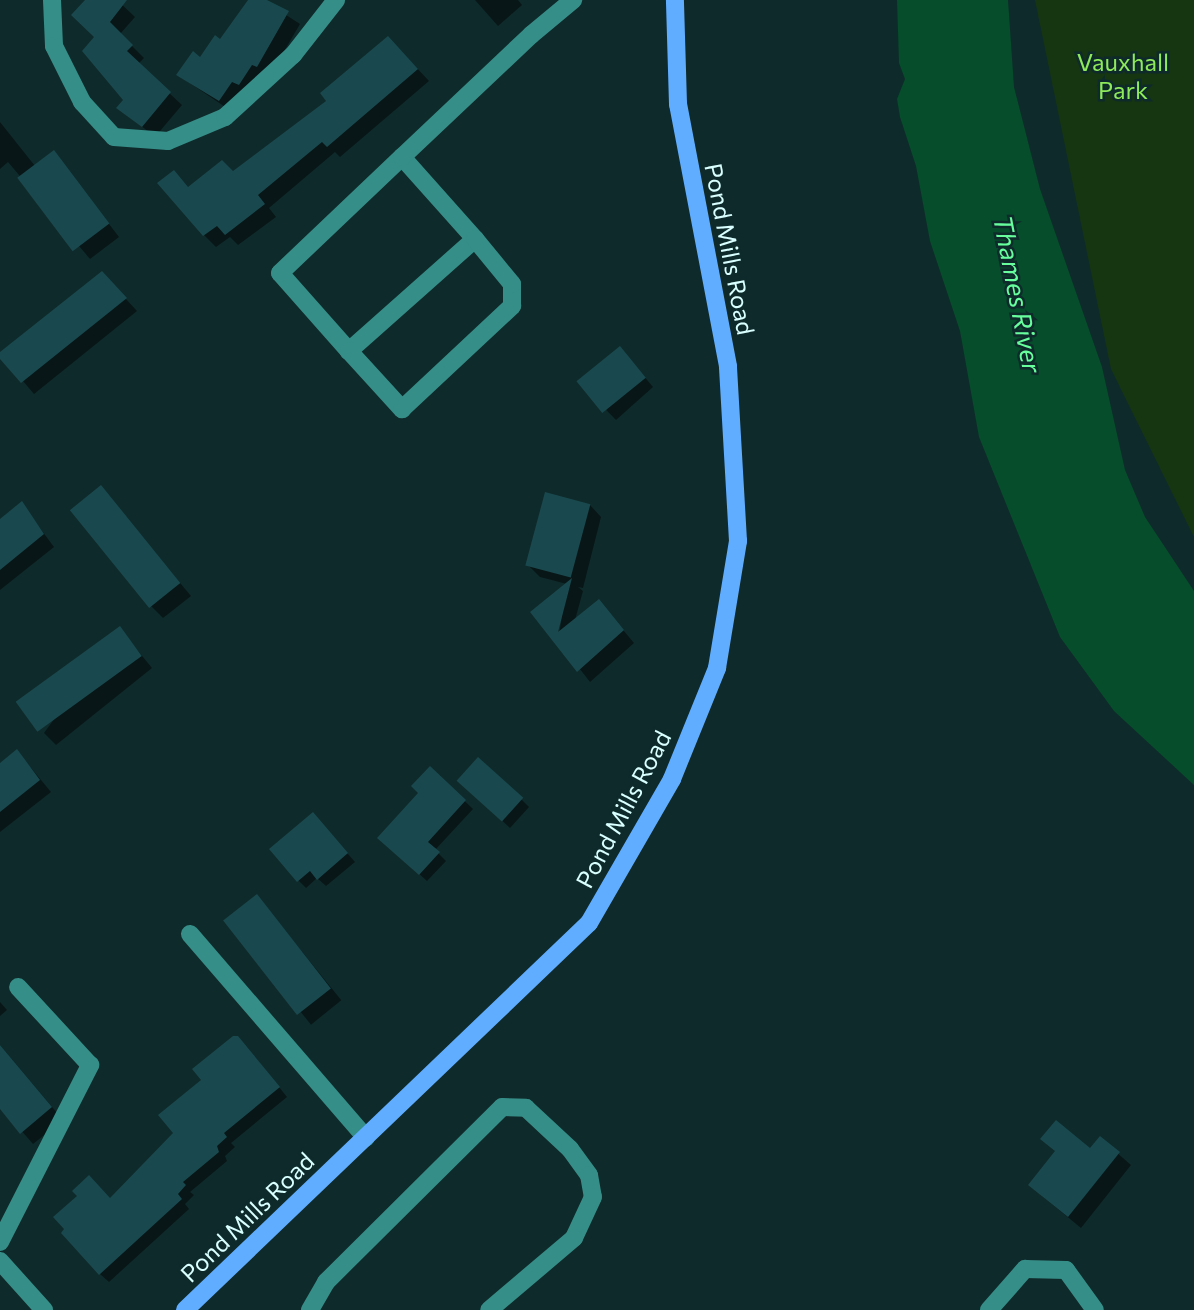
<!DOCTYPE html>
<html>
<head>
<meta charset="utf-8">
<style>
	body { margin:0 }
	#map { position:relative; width:1194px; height:1310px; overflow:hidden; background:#0f2a2b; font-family:Commissioner,sans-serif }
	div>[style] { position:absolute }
	.green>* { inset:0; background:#163611 }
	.water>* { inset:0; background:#064d2b }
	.shadow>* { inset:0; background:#0007; transform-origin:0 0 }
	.building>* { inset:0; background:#19494e; transform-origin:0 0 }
	.minor>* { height:18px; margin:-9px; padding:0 9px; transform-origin:9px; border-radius:9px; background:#368e88 }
	.major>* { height:18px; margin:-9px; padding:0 9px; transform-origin:9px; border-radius:9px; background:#60adff }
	span { translate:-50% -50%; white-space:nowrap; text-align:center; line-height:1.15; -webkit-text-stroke:5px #0f2a2b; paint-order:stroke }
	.park-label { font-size:24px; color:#8eea5a }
	.street-label { font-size:24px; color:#d9ffff }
	.water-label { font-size:26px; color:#67ff9d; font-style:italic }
</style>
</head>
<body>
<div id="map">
	<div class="green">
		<div style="clip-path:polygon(1035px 0,1194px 0,1194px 537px,1111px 369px)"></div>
	</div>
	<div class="water">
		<div style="clip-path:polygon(897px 0,1008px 0,1014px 87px,1040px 189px,1102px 367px,1125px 470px,1145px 517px,1194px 591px,1194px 785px,1114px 711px,1060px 637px,979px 437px,960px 331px,930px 241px,916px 166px,900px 117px,897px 99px,905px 79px,899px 63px)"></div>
	</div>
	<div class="shadow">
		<div style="clip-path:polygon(88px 0,117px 0,135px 17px,120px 34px,144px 58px,138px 64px,182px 105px,155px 137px,119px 108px,126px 100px,96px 37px)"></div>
		<div style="clip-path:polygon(250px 0,263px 0,300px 24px,269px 77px,231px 111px,178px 75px,220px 42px)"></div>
		<div style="clip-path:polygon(475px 0,518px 0,522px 5px,498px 26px)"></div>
		<div style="clip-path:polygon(400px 50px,429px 81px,340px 157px,335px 152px,269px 208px,276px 217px,238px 245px,230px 237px,216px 247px,204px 235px,189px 189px,233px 173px)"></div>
		<div style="clip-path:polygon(0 122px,35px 166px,54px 152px,119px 237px,90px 259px,8px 162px,0 169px)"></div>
		<div style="clip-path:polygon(113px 285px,137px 311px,34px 394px,0 354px)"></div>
		<div style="clip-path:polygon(627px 356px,653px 387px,616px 420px,579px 382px)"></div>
		<div style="clip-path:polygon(100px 487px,191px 596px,163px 618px,151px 606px)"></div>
		<div style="clip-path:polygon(22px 504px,54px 547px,0 590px,0 522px)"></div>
		<div style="clip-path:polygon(590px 505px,601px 517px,583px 588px,578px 587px,583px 591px,575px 620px,599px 601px,634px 643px,590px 682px,558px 641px,567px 584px,540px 577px,528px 565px)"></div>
		<div style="clip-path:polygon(120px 629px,152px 668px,56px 745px,44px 733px)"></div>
		<div style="clip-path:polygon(17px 751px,51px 792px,0 832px,0 765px)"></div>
		<div style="clip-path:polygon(430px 768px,473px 809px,435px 850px,446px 861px,427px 881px,387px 845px,420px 793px)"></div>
		<div style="clip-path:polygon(467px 788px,521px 799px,529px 807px,510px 828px)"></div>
		<div style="clip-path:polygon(320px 822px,355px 862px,326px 886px,317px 878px,306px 888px,298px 880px)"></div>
		<div style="left:257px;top:896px;width:134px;height:39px;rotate:51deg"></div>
		<div style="clip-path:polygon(0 1002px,7px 1010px,0 1016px)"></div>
		<div style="clip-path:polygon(0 1045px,63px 1120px,33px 1144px,0 1106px)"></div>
		<div style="clip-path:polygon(247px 1047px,287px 1097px,231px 1143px,235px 1147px,225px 1156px,227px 1161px,190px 1192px,194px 1195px,185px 1204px,189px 1209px,109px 1282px,100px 1274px,110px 1200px,176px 1134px)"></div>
		<div style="clip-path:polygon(1100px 1138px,1131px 1165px,1081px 1228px,1042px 1196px,1056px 1152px,1091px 1150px)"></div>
	</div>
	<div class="building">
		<div style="clip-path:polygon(85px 0,127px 0,110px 22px,133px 45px,127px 51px,171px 92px,142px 127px,116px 108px,123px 100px,82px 51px,94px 37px,71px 15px)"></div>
		<div style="clip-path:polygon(248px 0,267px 0,289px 11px,257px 67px,252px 65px,239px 85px,232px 82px,219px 101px,176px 75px,193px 51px,200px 57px,215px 35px,220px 39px)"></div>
		<div style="clip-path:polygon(388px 36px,418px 69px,327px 147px,322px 142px,258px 195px,265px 204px,225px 235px,217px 226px,203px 236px,157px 183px,174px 170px,188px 187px,222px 160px,233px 171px,326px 101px,320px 93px)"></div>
		<div style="left:54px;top:150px;width:92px;height:46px;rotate:53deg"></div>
		<div style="clip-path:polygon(102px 271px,127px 298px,21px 383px,0 359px,0 352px)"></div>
		<div style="left:620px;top:346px;width:41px;height:56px;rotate:51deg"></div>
		<div style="left:101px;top:485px;width:126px;height:40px;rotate:51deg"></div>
		<div style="left:545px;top:492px;width:47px;height:76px;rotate:15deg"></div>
		<div style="clip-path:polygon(22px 501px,44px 534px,0 570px,0 519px)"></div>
		<div style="clip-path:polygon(572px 578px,558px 632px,599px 599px,624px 630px,577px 672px,530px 612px)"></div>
		<div style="left:120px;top:626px;width:37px;height:129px;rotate:54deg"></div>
		<div style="clip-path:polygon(17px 749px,40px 780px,0 812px,0 763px)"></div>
		<div style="left:478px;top:757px;width:61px;height:32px;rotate:42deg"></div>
		<div style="clip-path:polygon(430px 766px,466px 800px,428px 842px,440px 852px,419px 875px,377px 838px,418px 793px,411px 786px)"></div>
		<div style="clip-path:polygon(313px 812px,348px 853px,317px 880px,310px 871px,297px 882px,269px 849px)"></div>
		<div style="left:257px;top:894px;width:120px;height:43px;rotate:52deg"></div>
		<div style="clip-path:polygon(233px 1036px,238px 1036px,280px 1087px,224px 1133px,227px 1137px,217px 1146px,219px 1152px,183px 1182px,186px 1185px,178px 1194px,182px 1199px,99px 1275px,61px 1233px,64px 1229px,53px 1217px,77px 1196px,72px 1191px,89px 1175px,110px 1198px,173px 1133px,158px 1115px,201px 1080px,192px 1069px)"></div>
		<div style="clip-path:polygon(0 1045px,52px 1107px,20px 1134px,0 1109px)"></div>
		<div style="clip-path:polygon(1056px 1120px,1090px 1148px,1100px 1136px,1120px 1152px,1068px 1217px,1028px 1185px,1055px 1151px,1040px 1139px)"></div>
	</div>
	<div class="minor">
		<div style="left:52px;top:0;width:46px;rotate:87.5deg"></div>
		<div style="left:54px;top:46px;width:63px;rotate:63.4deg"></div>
		<div style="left:82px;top:102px;width:47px;rotate:47.6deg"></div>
		<div style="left:114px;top:137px;width:54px;rotate:4.2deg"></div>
		<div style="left:168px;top:141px;width:62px;rotate:-22.8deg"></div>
		<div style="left:225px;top:117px;width:92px;rotate:-42.4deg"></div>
		<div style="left:293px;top:55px;width:70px;rotate:-52deg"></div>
		<div style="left:402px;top:157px;width:110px;rotate:48.3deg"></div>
		<div style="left:475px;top:239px;width:169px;rotate:138.4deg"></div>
		<div style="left:349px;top:351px;width:104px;rotate:-131.5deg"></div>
		<div style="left:280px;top:273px;width:168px;rotate:-43.6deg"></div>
		<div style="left:402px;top:157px;width:178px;rotate:-43.4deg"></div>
		<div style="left:531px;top:35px;width:55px;rotate:-39.8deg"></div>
		<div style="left:349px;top:351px;width:79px;rotate:47.6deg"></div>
		<div style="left:402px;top:409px;width:151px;rotate:-43.1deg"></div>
		<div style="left:512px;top:306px;width:22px;rotate:-90deg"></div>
		<div style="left:512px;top:284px;width:58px;rotate:-129.4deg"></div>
		<div style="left:190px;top:934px;width:269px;rotate:49.2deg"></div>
		<div style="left:0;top:1242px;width:199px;rotate:-63deg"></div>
		<div style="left:90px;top:1065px;width:106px;rotate:-132.7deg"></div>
		<div style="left:0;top:1261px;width:66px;rotate:48.1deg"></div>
		<div style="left:310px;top:1310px;width:32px;rotate:-60deg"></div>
		<div style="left:326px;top:1282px;width:248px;rotate:-44.8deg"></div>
		<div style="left:502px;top:1107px;width:24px;rotate:2deg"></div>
		<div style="left:526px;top:1108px;width:60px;rotate:43deg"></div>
		<div style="left:570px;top:1149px;width:32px;rotate:54deg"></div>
		<div style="left:589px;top:1175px;width:22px;rotate:80deg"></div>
		<div style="left:593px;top:1197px;width:45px;rotate:114.9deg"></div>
		<div style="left:574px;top:1238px;width:111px;rotate:139.7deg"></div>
		<div style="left:989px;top:1310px;width:55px;rotate:-48.7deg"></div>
		<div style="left:1025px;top:1269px;width:41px;rotate:1.4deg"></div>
		<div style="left:1066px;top:1270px;width:49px;rotate:54.1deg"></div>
	</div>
	<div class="major">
		<div style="left:185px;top:1310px;width:559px;rotate:-43.77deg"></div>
		<div style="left:589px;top:923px;width:166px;rotate:-60deg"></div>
		<div style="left:672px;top:779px;width:120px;rotate:-67.9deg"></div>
		<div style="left:717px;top:668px;width:129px;rotate:-80.6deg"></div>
		<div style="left:738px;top:541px;width:175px;rotate:-93.3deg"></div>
		<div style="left:728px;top:366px;width:267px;rotate:-100.8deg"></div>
		<div style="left:678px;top:104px;width:104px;rotate:-91.7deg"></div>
	</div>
	<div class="park-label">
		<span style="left:1123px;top:76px">Vauxhall<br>Park</span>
	</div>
	<div class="street-label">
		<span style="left:730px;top:249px;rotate:79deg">Pond Mills Road</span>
		<span style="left:623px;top:809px;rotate:-62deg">Pond Mills Road</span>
		<span style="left:247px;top:1217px;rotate:-44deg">Pond Mills Road</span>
	</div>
	<div class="water-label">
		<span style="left:1018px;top:294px;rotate:79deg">Thames River</span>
	</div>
</div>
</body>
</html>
